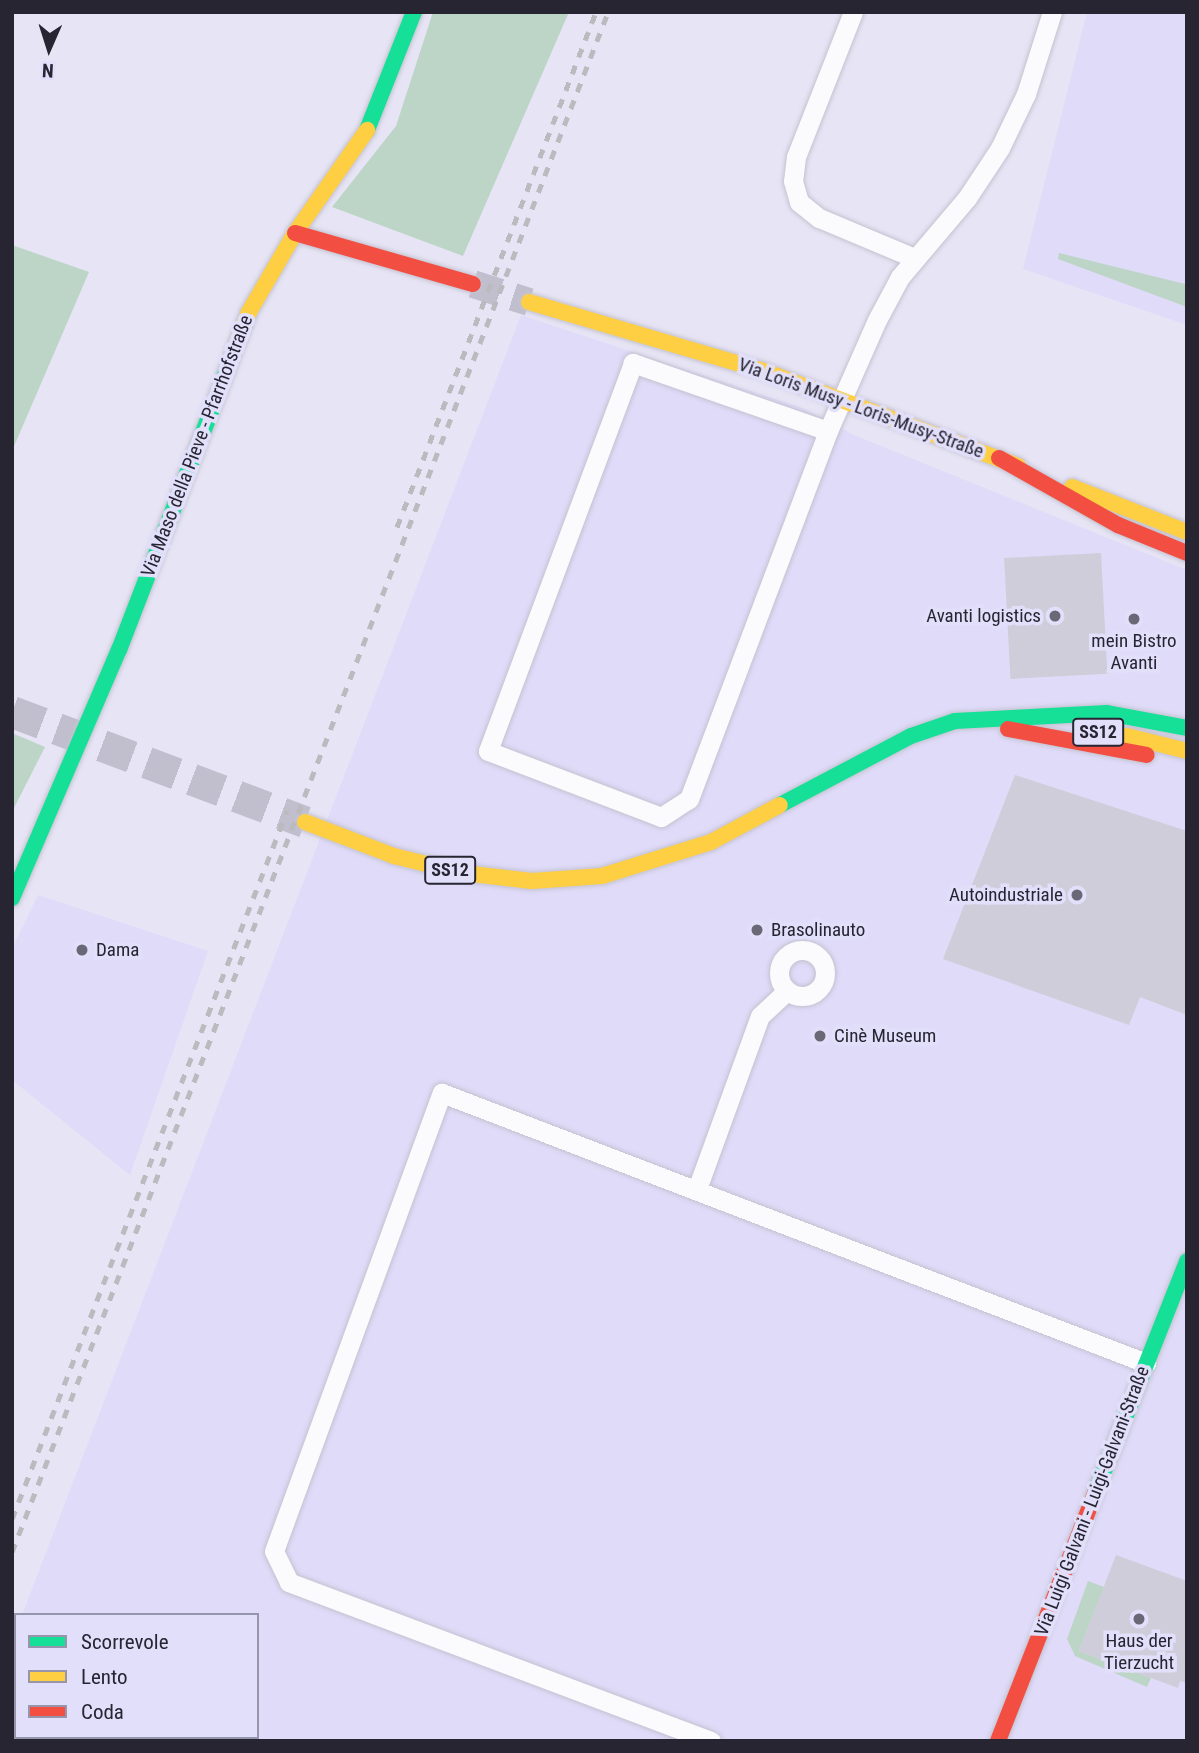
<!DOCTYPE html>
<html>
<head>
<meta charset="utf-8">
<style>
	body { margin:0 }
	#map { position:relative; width:1199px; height:1753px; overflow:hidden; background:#e7e5f5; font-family:"Roboto Condensed",sans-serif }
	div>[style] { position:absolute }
	.built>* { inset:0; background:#dfdbf9 }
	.green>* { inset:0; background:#bcd5c6 }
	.building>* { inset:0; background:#cfcdda; transform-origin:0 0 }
	.secondary-tunnel>* { height:28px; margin-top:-14px; transform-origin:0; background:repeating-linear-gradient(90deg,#c1bfce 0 28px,transparent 0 42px) }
	.primary-tunnel>* { height:32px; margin-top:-16px; transform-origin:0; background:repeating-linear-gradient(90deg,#c1bfce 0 32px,transparent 0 48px) }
	.roads { filter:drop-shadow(0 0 2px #c4c2d0) drop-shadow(0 0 2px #c4c2d0) }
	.street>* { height:19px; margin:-9.5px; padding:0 9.5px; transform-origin:9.5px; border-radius:9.5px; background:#fbfbfe }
	.street>.ring { margin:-9.5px; padding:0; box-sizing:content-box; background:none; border:19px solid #fbfbfe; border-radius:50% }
	.fast>* { height:16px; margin:-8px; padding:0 8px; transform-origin:8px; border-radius:8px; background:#16e098 }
	.slow>* { height:16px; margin:-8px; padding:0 8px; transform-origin:8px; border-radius:8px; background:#ffcf43 }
	.jam>* { height:16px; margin:-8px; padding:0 8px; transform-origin:8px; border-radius:8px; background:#f24e42 }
	.rail>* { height:5px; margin-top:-2.5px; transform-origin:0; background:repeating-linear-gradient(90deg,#bbbabf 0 9px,transparent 0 18px) }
	.dots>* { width:19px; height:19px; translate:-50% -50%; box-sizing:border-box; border:4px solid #e2dffb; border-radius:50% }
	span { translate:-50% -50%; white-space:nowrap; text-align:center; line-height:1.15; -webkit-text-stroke:7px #e2dffb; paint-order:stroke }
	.shield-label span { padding:2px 5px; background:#e2dffb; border:2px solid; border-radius:5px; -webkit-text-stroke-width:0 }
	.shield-label { font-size:18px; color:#272532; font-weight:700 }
	.street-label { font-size:19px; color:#272532 }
	.poi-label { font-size:19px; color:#272532 }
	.right { translate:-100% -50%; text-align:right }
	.left { translate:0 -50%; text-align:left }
	.frame { position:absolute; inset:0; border:14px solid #272532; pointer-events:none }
	.legend { position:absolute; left:14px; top:1613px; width:245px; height:126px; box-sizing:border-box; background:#e2dffb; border:2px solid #9795ab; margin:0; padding:9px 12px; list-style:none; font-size:21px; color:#272532 }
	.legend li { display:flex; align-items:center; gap:14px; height:35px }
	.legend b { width:35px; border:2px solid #9795ab }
	.north { position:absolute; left:14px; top:14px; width:70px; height:70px; -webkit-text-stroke:5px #e2dffb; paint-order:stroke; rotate:183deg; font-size:19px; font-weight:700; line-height:28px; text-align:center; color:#272532 }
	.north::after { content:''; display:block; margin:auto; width:24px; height:32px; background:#272532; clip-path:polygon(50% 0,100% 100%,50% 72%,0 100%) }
</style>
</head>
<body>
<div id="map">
	<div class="built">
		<div style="clip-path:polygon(1087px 12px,1187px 12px,1187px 325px,1023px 269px)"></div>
		<div style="clip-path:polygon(521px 315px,803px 408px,854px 435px,1187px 570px,1187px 1741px,12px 1741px,16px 1630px,16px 1737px,257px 1737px,257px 1615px,22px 1615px)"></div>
		<div style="clip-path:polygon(38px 895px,208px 951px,130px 1175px,12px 1080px,12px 949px)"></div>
	</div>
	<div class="green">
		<div style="clip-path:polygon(433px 12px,569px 12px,463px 256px,332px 207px,396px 126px)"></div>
		<div style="clip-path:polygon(12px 245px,89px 272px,12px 451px)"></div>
		<div style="clip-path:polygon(1059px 253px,1185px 284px,1187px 307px,1058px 259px)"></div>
		<div style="clip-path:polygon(12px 733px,45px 747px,12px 812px)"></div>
		<div style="clip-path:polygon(1088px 1581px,1104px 1587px,1079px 1651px,1151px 1678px,1147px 1687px,1075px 1656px,1067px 1639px)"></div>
	</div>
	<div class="building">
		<div style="left:1101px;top:553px;width:121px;height:97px;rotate:87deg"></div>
		<div style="clip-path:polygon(1015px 775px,1187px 831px,1187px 1015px,1140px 997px,1129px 1025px,943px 959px)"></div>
		<div style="clip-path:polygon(1116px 1555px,1187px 1581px,1187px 1683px,1180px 1681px,1178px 1688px,1079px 1651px)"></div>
	</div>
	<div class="secondary-tunnel">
		<div style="left:473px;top:284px;width:59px;rotate:17.8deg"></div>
	</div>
	<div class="primary-tunnel">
		<div style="left:12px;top:712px;width:313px;rotate:20.6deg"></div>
	</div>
	<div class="roads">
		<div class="street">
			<div style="left:853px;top:12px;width:156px;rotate:111.5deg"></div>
			<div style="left:796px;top:157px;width:24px;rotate:97deg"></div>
			<div style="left:793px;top:181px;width:22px;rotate:74deg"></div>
			<div style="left:799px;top:202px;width:26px;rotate:39deg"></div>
			<div style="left:819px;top:218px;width:103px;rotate:22.8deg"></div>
			<div style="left:828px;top:431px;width:207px;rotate:-160.8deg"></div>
			<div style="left:633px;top:363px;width:414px;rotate:110.5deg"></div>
			<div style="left:488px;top:751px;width:185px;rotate:20.9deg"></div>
			<div style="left:661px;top:817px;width:33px;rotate:-33deg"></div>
			<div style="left:689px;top:799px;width:393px;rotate:-69.3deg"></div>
			<div style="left:828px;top:431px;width:121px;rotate:-66.2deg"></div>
			<div style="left:877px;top:320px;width:49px;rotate:-61.9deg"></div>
			<div style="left:900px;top:277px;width:104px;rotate:-49.7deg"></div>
			<div style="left:967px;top:198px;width:60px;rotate:-56.6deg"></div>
			<div style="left:1000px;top:148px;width:60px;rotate:-64.3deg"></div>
			<div style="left:1026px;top:94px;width:86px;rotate:-72.4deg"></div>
			<div class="ring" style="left:779px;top:950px;width:27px;height:27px"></div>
			<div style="left:697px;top:1189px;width:184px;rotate:-70deg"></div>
			<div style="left:760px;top:1016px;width:37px;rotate:-43deg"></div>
			<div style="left:711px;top:1741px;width:451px;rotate:-159.4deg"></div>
			<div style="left:289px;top:1582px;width:34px;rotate:-116deg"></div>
			<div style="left:274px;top:1551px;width:488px;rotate:-69.9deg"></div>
			<div style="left:442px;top:1093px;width:754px;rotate:20.98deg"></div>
		</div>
		<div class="fast">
			<div style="left:367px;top:130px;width:127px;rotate:-68.3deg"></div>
			<div style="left:780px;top:805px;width:148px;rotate:-27.8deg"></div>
			<div style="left:911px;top:736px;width:46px;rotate:-18.8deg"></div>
			<div style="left:955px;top:721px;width:152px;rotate:-3deg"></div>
			<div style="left:1107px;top:713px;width:81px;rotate:10.6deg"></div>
			<div style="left:12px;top:898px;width:270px;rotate:-66.7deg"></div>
			<div style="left:119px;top:650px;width:312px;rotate:-68.9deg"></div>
			<div style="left:1096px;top:1491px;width:247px;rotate:-68.4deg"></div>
		</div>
		<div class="slow">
			<div style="left:529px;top:302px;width:245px;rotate:16.4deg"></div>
			<div style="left:764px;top:371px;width:271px;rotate:20.5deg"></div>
			<div style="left:231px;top:359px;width:50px;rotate:-69deg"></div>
			<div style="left:249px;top:312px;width:91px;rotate:-59.8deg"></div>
			<div style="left:295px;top:233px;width:126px;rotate:-55deg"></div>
			<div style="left:1072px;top:487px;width:123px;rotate:21.4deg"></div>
			<div style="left:1127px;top:736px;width:62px;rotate:14deg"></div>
			<div style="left:305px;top:822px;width:95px;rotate:20.9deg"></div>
			<div style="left:394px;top:856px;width:71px;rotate:13.8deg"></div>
			<div style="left:463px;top:873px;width:69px;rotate:6.6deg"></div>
			<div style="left:532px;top:881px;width:70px;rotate:-4.1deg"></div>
			<div style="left:602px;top:876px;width:114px;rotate:-17.3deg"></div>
			<div style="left:711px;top:842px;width:78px;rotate:-28.2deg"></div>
		</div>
		<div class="jam">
			<div style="left:295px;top:233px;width:185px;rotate:16deg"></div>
			<div style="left:999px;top:458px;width:137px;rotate:29.4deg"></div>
			<div style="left:1118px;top:525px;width:74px;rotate:22.1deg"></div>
			<div style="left:1008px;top:729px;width:141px;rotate:10.6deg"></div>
			<div style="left:998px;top:1741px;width:269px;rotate:-68.6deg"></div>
		</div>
	</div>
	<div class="rail">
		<div style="left:397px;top:527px;width:552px;rotate:-68.87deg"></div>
		<div style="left:12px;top:1519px;width:760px;rotate:-68.77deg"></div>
		<div style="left:12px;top:1552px;width:1651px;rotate:-68.84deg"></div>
	</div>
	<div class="dots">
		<div style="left:1055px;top:616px;background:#6a6876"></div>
		<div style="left:1134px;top:619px;background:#6a6876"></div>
		<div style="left:1077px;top:895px;background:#6a6876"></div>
		<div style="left:757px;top:930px;background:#6a6876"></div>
		<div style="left:82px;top:950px;background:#6a6876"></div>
		<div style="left:820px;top:1036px;background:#6a6876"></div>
		<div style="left:1139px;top:1619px;background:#6a6876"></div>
	</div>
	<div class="shield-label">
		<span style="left:1098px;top:732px">SS12</span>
		<span style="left:450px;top:870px">SS12</span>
	</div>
	<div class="street-label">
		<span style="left:861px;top:408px;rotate:20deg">Via Loris Musy - Loris-Musy-Straße</span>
		<span style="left:197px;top:446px;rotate:-69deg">Via Maso della Pieve - Pfarrhofstraße</span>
		<span style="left:1092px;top:1501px;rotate:-69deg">Via Luigi Galvani - Luigi-Galvani-Straße</span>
	</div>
	<div class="poi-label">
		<span class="right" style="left:1041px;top:616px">Avanti logistics</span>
		<span style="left:1134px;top:652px">mein Bistro<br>Avanti</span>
		<span class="right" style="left:1063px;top:895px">Autoindustriale</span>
		<span class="left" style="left:771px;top:930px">Brasolinauto</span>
		<span class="left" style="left:96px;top:950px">Dama</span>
		<span class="left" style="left:834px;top:1036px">Cinè Museum</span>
		<span style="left:1139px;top:1652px">Haus der<br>Tierzucht</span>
	</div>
	<div class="frame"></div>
	<ul class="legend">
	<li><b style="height:9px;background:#16e098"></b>Scorrevole</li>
	<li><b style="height:9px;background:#ffcf43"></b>Lento</li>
	<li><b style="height:9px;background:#f24e42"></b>Coda</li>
	</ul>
	<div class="north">N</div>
</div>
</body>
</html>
